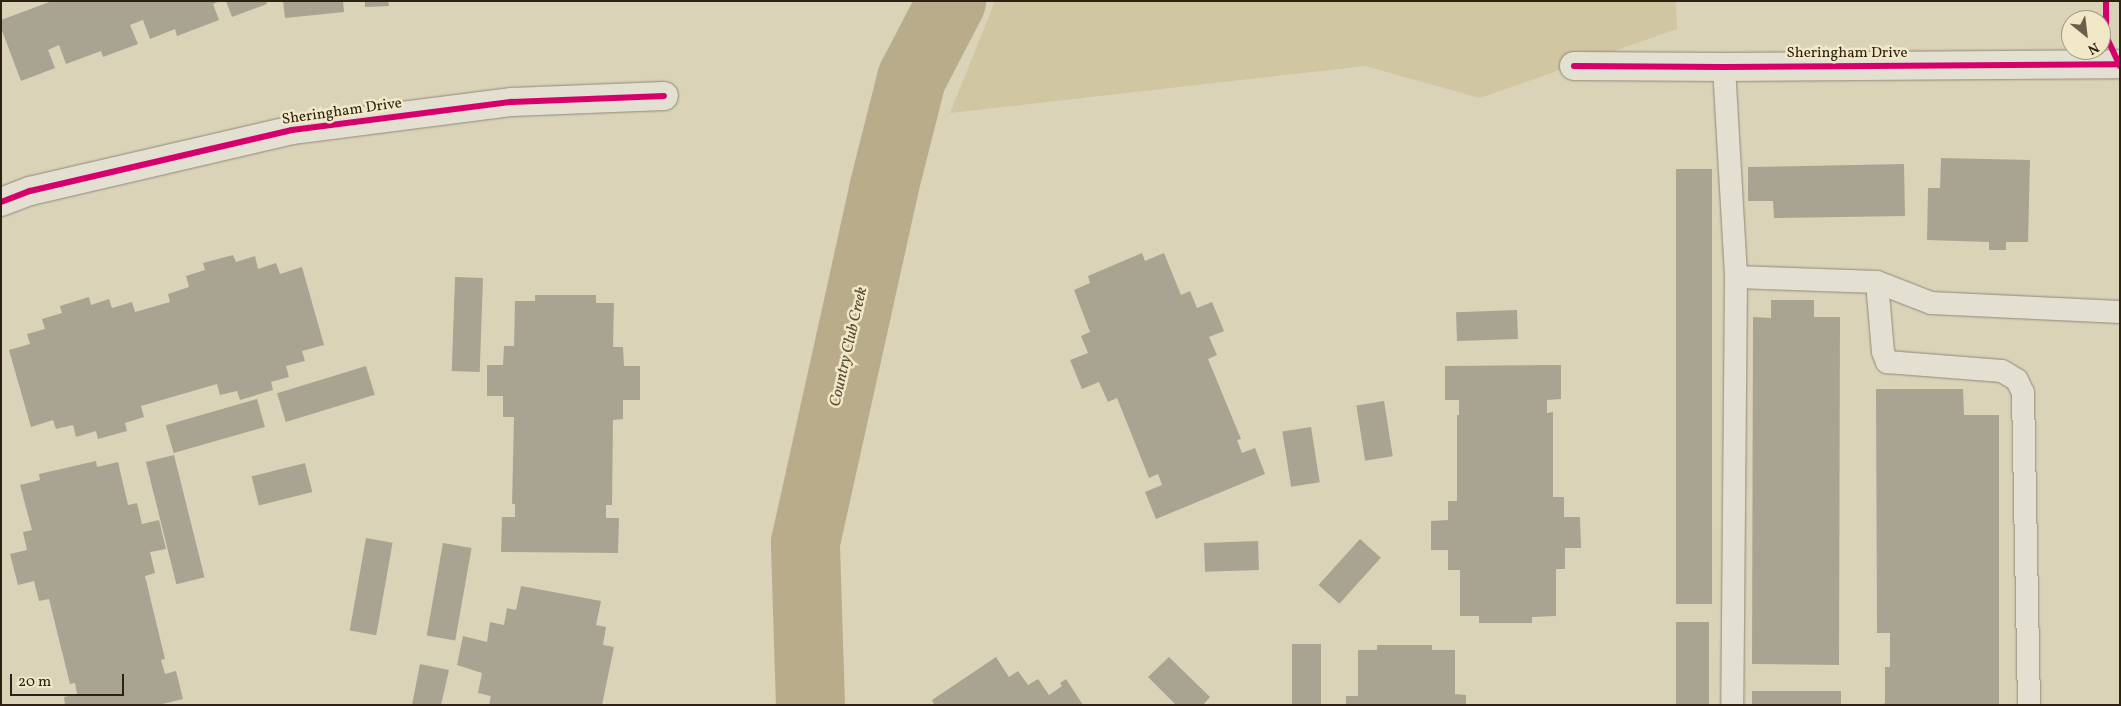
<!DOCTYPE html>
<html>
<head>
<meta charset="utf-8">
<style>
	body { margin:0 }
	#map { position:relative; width:2121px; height:706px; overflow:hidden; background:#dbd3b8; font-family:Vollkorn,serif }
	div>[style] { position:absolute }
	.green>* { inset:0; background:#d1c6a2 }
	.river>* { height:69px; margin:-34.5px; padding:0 34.5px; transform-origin:34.5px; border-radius:34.5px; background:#b8ac8a }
	.building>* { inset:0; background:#a9a391; transform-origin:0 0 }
	.roads { filter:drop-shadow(0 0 1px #8f8978) drop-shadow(0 0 1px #8f8978) }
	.service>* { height:22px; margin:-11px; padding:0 11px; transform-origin:11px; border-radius:11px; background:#e3dfd1 }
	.minor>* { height:28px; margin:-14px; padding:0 14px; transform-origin:14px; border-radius:14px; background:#e3dfd1 }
	.cycleway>* { height:6px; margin:-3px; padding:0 3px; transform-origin:3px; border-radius:3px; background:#d6006c }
	span { translate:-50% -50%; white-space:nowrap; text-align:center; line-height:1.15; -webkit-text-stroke:5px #f1e8c8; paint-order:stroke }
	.street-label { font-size:15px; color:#2d2113 }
	.water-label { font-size:16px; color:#584c36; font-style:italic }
	.frame { position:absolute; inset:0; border:2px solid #2d2113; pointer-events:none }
	.north { position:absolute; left:2061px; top:10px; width:50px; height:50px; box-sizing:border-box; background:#f1e8c8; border:1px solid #a39880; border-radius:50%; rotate:151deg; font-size:14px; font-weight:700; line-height:20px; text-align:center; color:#2d2113 }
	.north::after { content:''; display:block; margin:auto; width:18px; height:22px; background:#6a5f4d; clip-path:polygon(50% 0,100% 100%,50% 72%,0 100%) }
	.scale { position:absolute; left:10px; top:674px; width:114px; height:22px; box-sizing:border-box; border:2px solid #2d2113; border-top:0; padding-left:6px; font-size:15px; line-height:18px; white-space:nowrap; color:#2d2113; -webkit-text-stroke:4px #f1e8c8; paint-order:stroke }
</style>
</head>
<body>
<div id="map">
	<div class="green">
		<div style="clip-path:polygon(995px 1px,1676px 1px,1677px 29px,1480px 98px,1365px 66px,950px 113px)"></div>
	</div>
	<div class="river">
		<div style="left:810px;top:705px;width:163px;rotate:-91.8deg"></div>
		<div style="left:805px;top:542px;width:362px;rotate:-77.5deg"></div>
		<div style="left:883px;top:189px;width:114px;rotate:-75.8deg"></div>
		<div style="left:911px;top:78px;width:87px;rotate:-62.5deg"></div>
	</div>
	<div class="building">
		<div style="clip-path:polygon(52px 1px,220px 1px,213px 4px,219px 20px,177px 36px,175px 29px,150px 39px,143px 20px,130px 25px,138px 44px,103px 57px,101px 51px,66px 64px,59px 45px,48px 50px,55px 68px,21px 81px,1px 28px,1px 20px)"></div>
		<div style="clip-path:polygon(226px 1px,266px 1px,267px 4px,232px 17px)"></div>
		<div style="clip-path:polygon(283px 1px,343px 1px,344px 12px,285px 18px)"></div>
		<div style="clip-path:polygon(365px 1px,388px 1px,389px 6px,365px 7px)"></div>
		<div style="clip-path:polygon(1941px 158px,2030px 160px,2028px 242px,2006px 242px,2006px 250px,1989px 250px,1989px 242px,1927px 240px,1928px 188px,1940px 188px)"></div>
		<div style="clip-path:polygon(1904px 164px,1905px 216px,1774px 218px,1773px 201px,1748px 201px,1748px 167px)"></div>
		<div style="left:1676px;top:169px;width:36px;height:435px"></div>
		<div style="clip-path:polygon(1142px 253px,1145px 261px,1164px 253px,1181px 295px,1190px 291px,1197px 308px,1212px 302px,1224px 331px,1209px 337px,1217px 355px,1208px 359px,1241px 439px,1237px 440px,1242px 453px,1255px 448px,1265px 474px,1156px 519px,1145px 492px,1162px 485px,1158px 474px,1149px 478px,1117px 398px,1108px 402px,1099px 382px,1082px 389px,1070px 360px,1088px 353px,1081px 336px,1090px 332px,1074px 290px,1090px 283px,1088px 276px)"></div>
		<div style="clip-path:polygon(233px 255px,236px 262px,255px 256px,258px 269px,276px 263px,280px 274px,302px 267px,324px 345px,302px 351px,305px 361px,286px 366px,289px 377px,271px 382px,273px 390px,240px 400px,237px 391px,220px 395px,217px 384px,141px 406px,144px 417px,125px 423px,127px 431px,98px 439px,96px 431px,76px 437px,73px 425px,56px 429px,53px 420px,31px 427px,9px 350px,30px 344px,27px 334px,45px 329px,42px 319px,62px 313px,60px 306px,89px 297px,91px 305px,109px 299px,112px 308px,132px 302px,135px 312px,170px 302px,168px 294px,189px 287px,186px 276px,205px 270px,203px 263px)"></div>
		<div style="left:455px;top:277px;width:28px;height:94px;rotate:2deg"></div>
		<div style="clip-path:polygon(535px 295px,596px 295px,596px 303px,614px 303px,613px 347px,623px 347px,624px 366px,640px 366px,640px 400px,623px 400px,623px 419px,613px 420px,612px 505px,606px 505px,606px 518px,619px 518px,618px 553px,501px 552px,502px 517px,515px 517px,515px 504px,512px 504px,514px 417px,503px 417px,503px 396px,487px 396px,487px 365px,503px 365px,504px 346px,514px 346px,515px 301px,535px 301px)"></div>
		<div style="clip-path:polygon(1771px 300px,1814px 300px,1814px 317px,1840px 317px,1839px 665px,1752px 664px,1753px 317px,1771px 318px)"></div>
		<div style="left:1517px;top:310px;width:29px;height:61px;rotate:88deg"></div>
		<div style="clip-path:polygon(1561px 365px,1561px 399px,1547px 400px,1547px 413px,1553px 412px,1553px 497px,1564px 497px,1564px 517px,1580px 517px,1581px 548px,1565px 548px,1565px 569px,1556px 569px,1556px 616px,1532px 617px,1532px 623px,1479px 623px,1479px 616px,1460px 616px,1460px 570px,1448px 570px,1448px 550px,1431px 550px,1431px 521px,1448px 520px,1448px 501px,1457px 501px,1457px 415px,1459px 415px,1459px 400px,1445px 400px,1445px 366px)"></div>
		<div style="left:366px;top:366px;width:30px;height:93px;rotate:73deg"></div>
		<div style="clip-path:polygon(1876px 389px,1963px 389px,1964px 415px,1999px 415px,1999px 705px,1881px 705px,1885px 703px,1885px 667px,1890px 667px,1890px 633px,1877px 633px)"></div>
		<div style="left:257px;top:399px;width:29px;height:95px;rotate:74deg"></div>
		<div style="left:1384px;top:401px;width:56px;height:28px;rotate:81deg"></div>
		<div style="left:1311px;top:427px;width:56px;height:29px;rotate:81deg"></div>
		<div style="left:174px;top:455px;width:126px;height:29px;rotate:76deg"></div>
		<div style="clip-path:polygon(96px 461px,97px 467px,118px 462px,128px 505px,137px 503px,142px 524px,159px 520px,166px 549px,150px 552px,155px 573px,145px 576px,165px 659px,161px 660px,165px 674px,176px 671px,183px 699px,158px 705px,65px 705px,64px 697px,77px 694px,75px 683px,70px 684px,49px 599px,39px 601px,34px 581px,18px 585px,10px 554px,27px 550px,23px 532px,32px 530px,20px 485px,40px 480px,39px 474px)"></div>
		<div style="left:305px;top:463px;width:30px;height:55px;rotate:76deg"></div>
		<div style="left:366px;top:538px;width:27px;height:94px;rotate:10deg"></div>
		<div style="left:1360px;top:539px;width:28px;height:62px;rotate:42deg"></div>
		<div style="left:1258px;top:541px;width:29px;height:54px;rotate:88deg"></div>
		<div style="left:443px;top:543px;width:29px;height:94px;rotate:10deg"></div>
		<div style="clip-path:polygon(521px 586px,601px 601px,596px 625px,606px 627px,603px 645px,614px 647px,602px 705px,489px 705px,491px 696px,478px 693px,482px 673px,457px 665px,463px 636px,487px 642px,490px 622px,504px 625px,507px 608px,516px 610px)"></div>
		<div style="left:1676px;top:622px;width:33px;height:83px"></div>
		<div style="left:1292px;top:644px;width:29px;height:61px"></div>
		<div style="clip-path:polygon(1377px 645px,1432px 645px,1432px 650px,1455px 650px,1455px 694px,1466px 695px,1466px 705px,1346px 705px,1346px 696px,1358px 696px,1358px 650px,1377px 650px)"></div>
		<div style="clip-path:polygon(996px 657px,1009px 677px,1018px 671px,1028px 685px,1038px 679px,1049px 695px,1062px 686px,1060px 683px,1066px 679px,1083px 705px,934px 705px,932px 700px)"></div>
		<div style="clip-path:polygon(1169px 657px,1210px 697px,1203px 705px,1176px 705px,1148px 677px)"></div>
		<div style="clip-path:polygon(420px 664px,449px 670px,441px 705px,412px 705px)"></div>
		<div style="left:1841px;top:691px;width:14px;height:89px;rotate:90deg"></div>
	</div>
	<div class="roads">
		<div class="service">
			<div style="left:1724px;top:67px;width:210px;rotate:86.7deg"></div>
			<div style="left:1736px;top:277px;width:428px;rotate:90.5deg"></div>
			<div style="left:1736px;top:277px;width:141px;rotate:2deg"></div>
			<div style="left:1877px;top:282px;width:70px;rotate:85.1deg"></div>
			<div style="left:1883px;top:352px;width:11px;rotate:68deg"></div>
			<div style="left:1887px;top:362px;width:115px;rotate:4.5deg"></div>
			<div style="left:2002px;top:371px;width:17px;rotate:31deg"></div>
			<div style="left:2017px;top:380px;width:14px;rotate:65deg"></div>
			<div style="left:2023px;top:393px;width:312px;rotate:88.9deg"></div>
			<div style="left:1877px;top:282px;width:58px;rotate:21.3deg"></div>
			<div style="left:1931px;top:303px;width:189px;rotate:2.7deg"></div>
		</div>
		<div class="minor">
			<div style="left:1574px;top:66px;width:150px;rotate:0.4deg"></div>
			<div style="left:1724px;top:67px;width:396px;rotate:-0.4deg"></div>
			<div style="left:1px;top:202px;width:31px;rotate:-21deg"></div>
			<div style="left:30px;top:191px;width:269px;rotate:-13.1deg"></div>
			<div style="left:292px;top:130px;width:222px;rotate:-7.3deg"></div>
			<div style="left:512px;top:102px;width:152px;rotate:-2.3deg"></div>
		</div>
	</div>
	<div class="cycleway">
		<div style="left:2106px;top:1px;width:35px;rotate:90deg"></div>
		<div style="left:2106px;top:36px;width:33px;rotate:65deg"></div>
		<div style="left:1574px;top:66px;width:150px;rotate:0.4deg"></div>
		<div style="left:1724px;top:67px;width:396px;rotate:-0.4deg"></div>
		<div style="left:1px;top:202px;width:31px;rotate:-21deg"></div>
		<div style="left:30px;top:191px;width:269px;rotate:-13.1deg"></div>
		<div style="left:292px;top:130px;width:222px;rotate:-7.3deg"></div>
		<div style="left:512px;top:102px;width:152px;rotate:-2.3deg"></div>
	</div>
	<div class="street-label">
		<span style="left:1847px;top:54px">Sheringham Drive</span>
		<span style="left:342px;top:112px;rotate:-8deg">Sheringham Drive</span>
	</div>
	<div class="water-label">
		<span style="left:849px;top:347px;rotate:-77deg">Country Club Creek</span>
	</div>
	<div class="frame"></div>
	<div class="north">N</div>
	<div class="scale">20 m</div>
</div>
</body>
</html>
